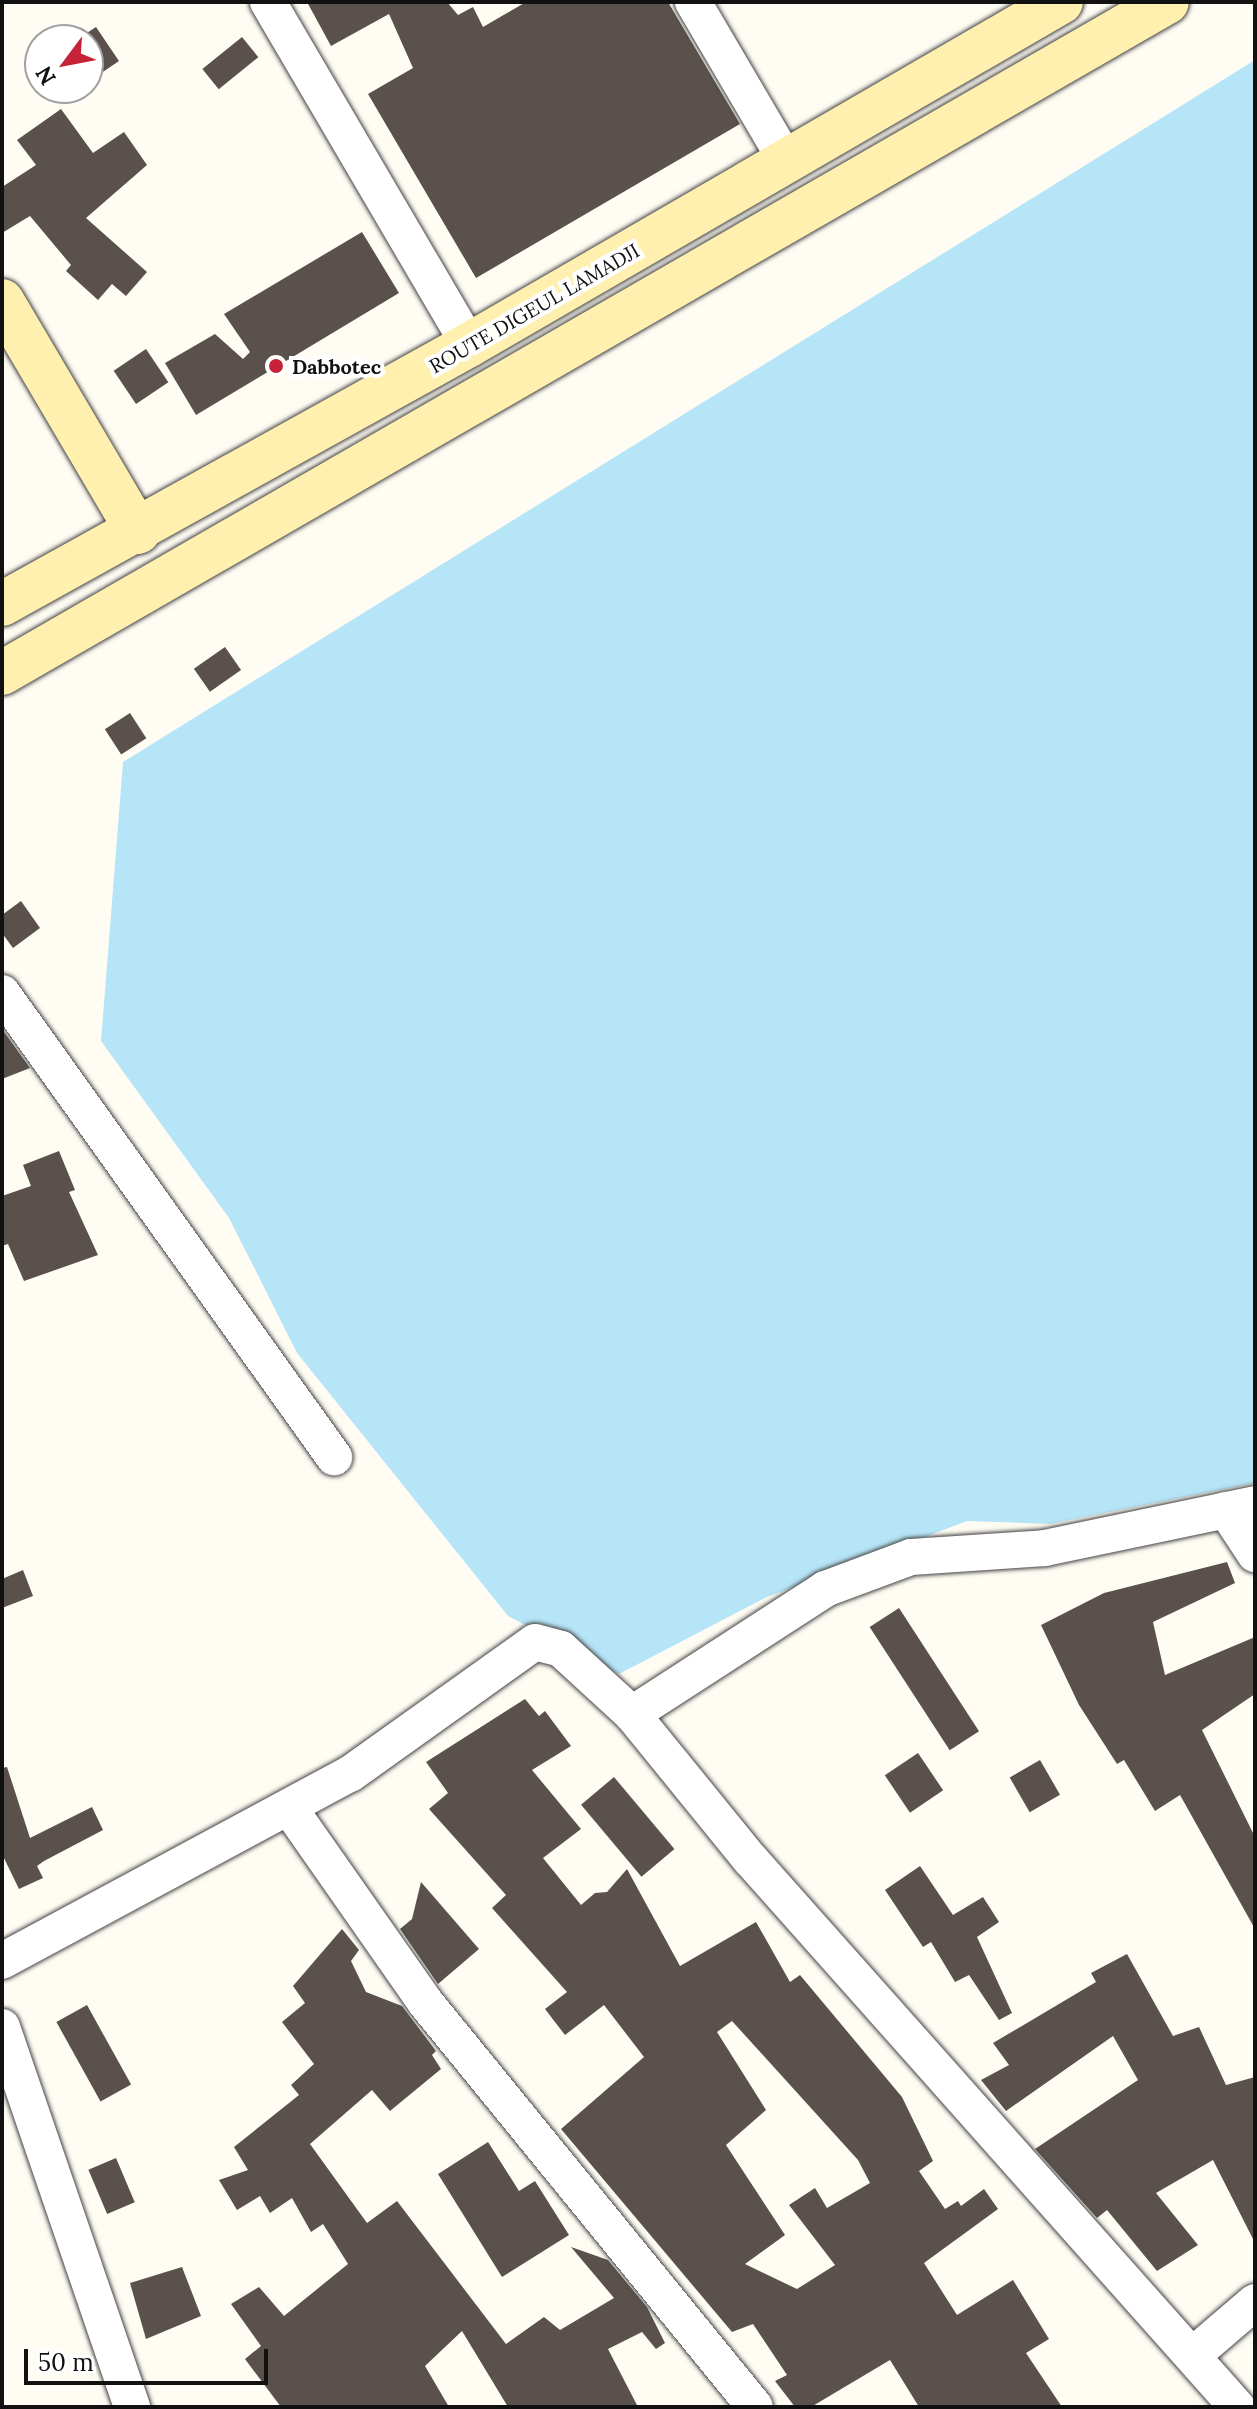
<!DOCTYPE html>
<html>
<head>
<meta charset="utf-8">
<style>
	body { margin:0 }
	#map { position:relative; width:1257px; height:2409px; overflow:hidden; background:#fffcf4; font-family:Lora,serif }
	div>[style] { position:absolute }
	.water>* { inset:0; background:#b7e5f8 }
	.building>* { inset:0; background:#5a514d; transform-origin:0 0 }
	.roads { filter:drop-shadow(0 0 2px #444) drop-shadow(0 0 2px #444) }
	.street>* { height:36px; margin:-18px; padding:0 18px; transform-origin:18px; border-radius:18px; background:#fff }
	.secondary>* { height:44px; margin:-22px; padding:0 22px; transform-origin:22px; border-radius:22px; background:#fff0af }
	.dots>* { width:22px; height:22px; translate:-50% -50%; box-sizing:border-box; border:4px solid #fff; border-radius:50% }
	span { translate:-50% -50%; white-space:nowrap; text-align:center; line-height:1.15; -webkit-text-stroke:8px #fff; paint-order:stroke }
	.street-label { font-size:20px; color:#111 }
	.poi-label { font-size:20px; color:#111; font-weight:700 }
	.left { translate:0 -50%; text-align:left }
	.frame { position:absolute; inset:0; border:4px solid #111; pointer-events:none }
	.north { position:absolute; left:24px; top:24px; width:80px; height:80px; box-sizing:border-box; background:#fff; border:2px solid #a0a0a0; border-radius:50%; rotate:238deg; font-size:22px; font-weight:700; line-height:32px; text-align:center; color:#111 }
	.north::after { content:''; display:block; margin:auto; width:28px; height:36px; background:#c62338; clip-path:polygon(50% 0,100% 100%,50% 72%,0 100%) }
	.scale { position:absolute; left:24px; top:2349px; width:244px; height:36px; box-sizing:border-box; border:4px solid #111; border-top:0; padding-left:10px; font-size:24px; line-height:28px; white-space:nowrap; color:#111; -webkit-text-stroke:6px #fff; paint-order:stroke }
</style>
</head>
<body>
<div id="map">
	<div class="water">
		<div style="clip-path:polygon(1255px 60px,1255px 1483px,1050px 1524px,967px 1521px,767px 1597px,619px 1674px,508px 1616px,297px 1353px,229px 1218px,101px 1041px,123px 762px)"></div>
	</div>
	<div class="building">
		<div style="clip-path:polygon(307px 2px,447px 2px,458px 15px,473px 7px,483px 27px,526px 2px,668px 2px,740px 124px,476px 278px,368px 94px,413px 68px,389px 14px,331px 46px)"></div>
		<div style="clip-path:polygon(96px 27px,119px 61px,88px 82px,88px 40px,76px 40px)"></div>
		<div style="left:242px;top:37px;width:26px;height:51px;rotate:51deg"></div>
		<div style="clip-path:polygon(61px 109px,93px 153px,124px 132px,147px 165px,86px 218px,147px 272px,126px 296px,112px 284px,98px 300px,66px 271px,71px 265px,30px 216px,2px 233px,2px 187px,36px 165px,17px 140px)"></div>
		<div style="clip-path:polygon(362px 232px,399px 293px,196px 415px,165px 363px,215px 334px,243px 359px,250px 352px,224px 314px)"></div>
		<div style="left:146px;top:349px;width:40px;height:39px;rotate:56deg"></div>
		<div style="left:225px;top:647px;width:28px;height:38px;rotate:55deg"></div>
		<div style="left:130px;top:713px;width:30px;height:30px;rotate:57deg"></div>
		<div style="clip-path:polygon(21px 901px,40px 928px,13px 948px,2px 933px,2px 915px)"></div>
		<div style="clip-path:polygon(2px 1029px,30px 1068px,2px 1079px)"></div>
		<div style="clip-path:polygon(59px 1151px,75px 1190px,69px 1192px,98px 1255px,24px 1281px,8px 1244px,2px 1246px,2px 1196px,31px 1186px,23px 1165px)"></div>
		<div style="clip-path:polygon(1227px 1562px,1235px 1583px,1153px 1622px,1165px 1675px,1255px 1637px,1255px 1694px,1202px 1730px,1255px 1837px,1255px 1929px,1180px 1795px,1155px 1811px,1124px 1760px,1117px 1764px,1079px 1705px,1041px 1625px,1104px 1593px)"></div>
		<div style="clip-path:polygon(23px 1570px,33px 1596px,2px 1608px,2px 1579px)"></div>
		<div style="left:899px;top:1608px;width:147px;height:35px;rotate:57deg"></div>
		<div style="clip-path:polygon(evenodd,525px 1699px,539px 1716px,545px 1711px,571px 1746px,532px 1770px,581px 1829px,543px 1858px,581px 1905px,595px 1893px,607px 1892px,627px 1869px,680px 1966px,756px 1922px,790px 1982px,800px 1975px,902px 2097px,933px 2161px,919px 2171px,945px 2209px,958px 2201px,961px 2206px,984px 2189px,998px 2209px,924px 2263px,957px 2315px,1013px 2280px,1049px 2339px,1026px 2353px,1062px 2407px,919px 2407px,890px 2360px,811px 2407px,795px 2407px,775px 2381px,787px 2375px,753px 2324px,732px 2332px,561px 2129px,644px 2057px,604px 2005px,565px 2035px,545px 2009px,567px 1992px,492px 1908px,506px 1895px,429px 1809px,448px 1793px,426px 1762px,525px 1699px,732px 2021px,858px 2160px,870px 2183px,827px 2208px,815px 2188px,789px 2205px,835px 2265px,797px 2289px,745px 2264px,785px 2235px,726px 2145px,766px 2110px,717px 2032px,732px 2021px)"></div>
		<div style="left:918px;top:1753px;width:45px;height:40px;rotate:56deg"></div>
		<div style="left:1040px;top:1760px;width:40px;height:35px;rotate:60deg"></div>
		<div style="clip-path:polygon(7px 1767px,30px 1838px,92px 1807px,103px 1830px,44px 1861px,37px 1866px,43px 1878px,19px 1889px,2px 1854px,2px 1768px)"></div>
		<div style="left:614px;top:1777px;width:94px;height:43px;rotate:50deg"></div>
		<div style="clip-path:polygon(920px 1866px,953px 1915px,983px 1897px,999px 1922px,977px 1937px,1012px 2013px,999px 2020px,969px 1975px,955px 1982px,931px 1942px,923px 1947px,885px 1890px)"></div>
		<div style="clip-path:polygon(421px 1882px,479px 1949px,438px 1984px,400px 1929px,412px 1919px)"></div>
		<div style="clip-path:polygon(342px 1929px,359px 1950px,351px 1961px,366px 1992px,402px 2006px,436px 2051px,432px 2055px,441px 2069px,390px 2111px,372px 2090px,310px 2144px,367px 2223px,397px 2201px,506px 2344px,544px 2317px,560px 2330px,614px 2298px,571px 2247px,608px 2260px,647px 2307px,665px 2343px,656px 2349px,642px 2332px,608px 2349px,638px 2407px,508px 2407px,462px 2331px,425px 2366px,449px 2407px,281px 2407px,245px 2359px,261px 2346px,231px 2304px,259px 2287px,284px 2316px,348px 2264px,323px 2224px,311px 2232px,292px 2198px,270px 2213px,260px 2196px,237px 2210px,219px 2180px,248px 2170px,234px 2147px,299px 2095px,291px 2085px,314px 2064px,282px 2022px,305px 2003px,293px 1986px)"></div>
		<div style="clip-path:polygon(1127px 1954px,1173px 2036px,1199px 2027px,1226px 2085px,1255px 2077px,1255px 2243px,1213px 2160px,1156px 2193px,1198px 2245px,1157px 2271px,1107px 2210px,1097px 2218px,1035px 2149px,1138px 2080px,1113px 2036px,1006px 2111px,981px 2080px,1009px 2065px,993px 2043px,1096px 1982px,1091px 1973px)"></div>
		<div style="left:87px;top:2005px;width:91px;height:35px;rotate:61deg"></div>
		<div style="clip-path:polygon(488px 2142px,519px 2191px,535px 2181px,569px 2235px,502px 2277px,438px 2174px)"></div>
		<div style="left:116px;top:2158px;width:48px;height:30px;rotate:67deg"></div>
		<div style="clip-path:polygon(182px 2267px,201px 2316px,146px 2339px,130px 2283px)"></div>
	</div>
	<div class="roads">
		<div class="street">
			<div style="left:268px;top:2px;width:398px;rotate:59.6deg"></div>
			<div style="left:693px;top:2px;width:186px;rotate:59.6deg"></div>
			<div style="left:2px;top:993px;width:571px;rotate:54.42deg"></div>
			<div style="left:1226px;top:1510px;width:53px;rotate:56.6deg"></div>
			<div style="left:632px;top:1714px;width:230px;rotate:-32.9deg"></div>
			<div style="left:825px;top:1589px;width:92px;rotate:-20.4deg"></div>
			<div style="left:911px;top:1557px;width:134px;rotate:-3.8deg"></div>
			<div style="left:1045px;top:1548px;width:215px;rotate:-11.8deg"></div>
			<div style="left:290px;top:1809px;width:236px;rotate:55deg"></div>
			<div style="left:425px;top:2002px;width:522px;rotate:50.83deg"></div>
			<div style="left:2px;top:1961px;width:395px;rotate:-28.3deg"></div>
			<div style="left:350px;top:1774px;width:227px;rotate:-35.5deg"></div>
			<div style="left:535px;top:1642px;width:27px;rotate:15deg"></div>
			<div style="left:561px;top:1649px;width:96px;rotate:42.5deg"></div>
			<div style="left:632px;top:1714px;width:187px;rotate:50.9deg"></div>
			<div style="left:750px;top:1859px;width:733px;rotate:48.37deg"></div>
			<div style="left:2px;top:2027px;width:402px;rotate:71.1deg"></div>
			<div style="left:1192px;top:2356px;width:83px;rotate:-40.6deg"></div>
		</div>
		<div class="secondary">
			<div style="left:2px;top:301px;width:268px;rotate:59.5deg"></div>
			<div style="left:2px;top:604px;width:534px;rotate:-29.01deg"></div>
			<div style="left:469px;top:345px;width:684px;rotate:-30.09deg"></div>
			<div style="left:2px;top:673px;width:1344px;rotate:-29.94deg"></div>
		</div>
	</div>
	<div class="dots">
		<div style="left:276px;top:366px;background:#c62338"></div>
	</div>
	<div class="street-label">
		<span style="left:534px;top:308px;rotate:-30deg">ROUTE DIGEUL LAMADJI</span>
	</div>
	<div class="poi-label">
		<span class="left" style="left:292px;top:366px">Dabbotec</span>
	</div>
	<div class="frame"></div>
	<div class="north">N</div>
	<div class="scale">50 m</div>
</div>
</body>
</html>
